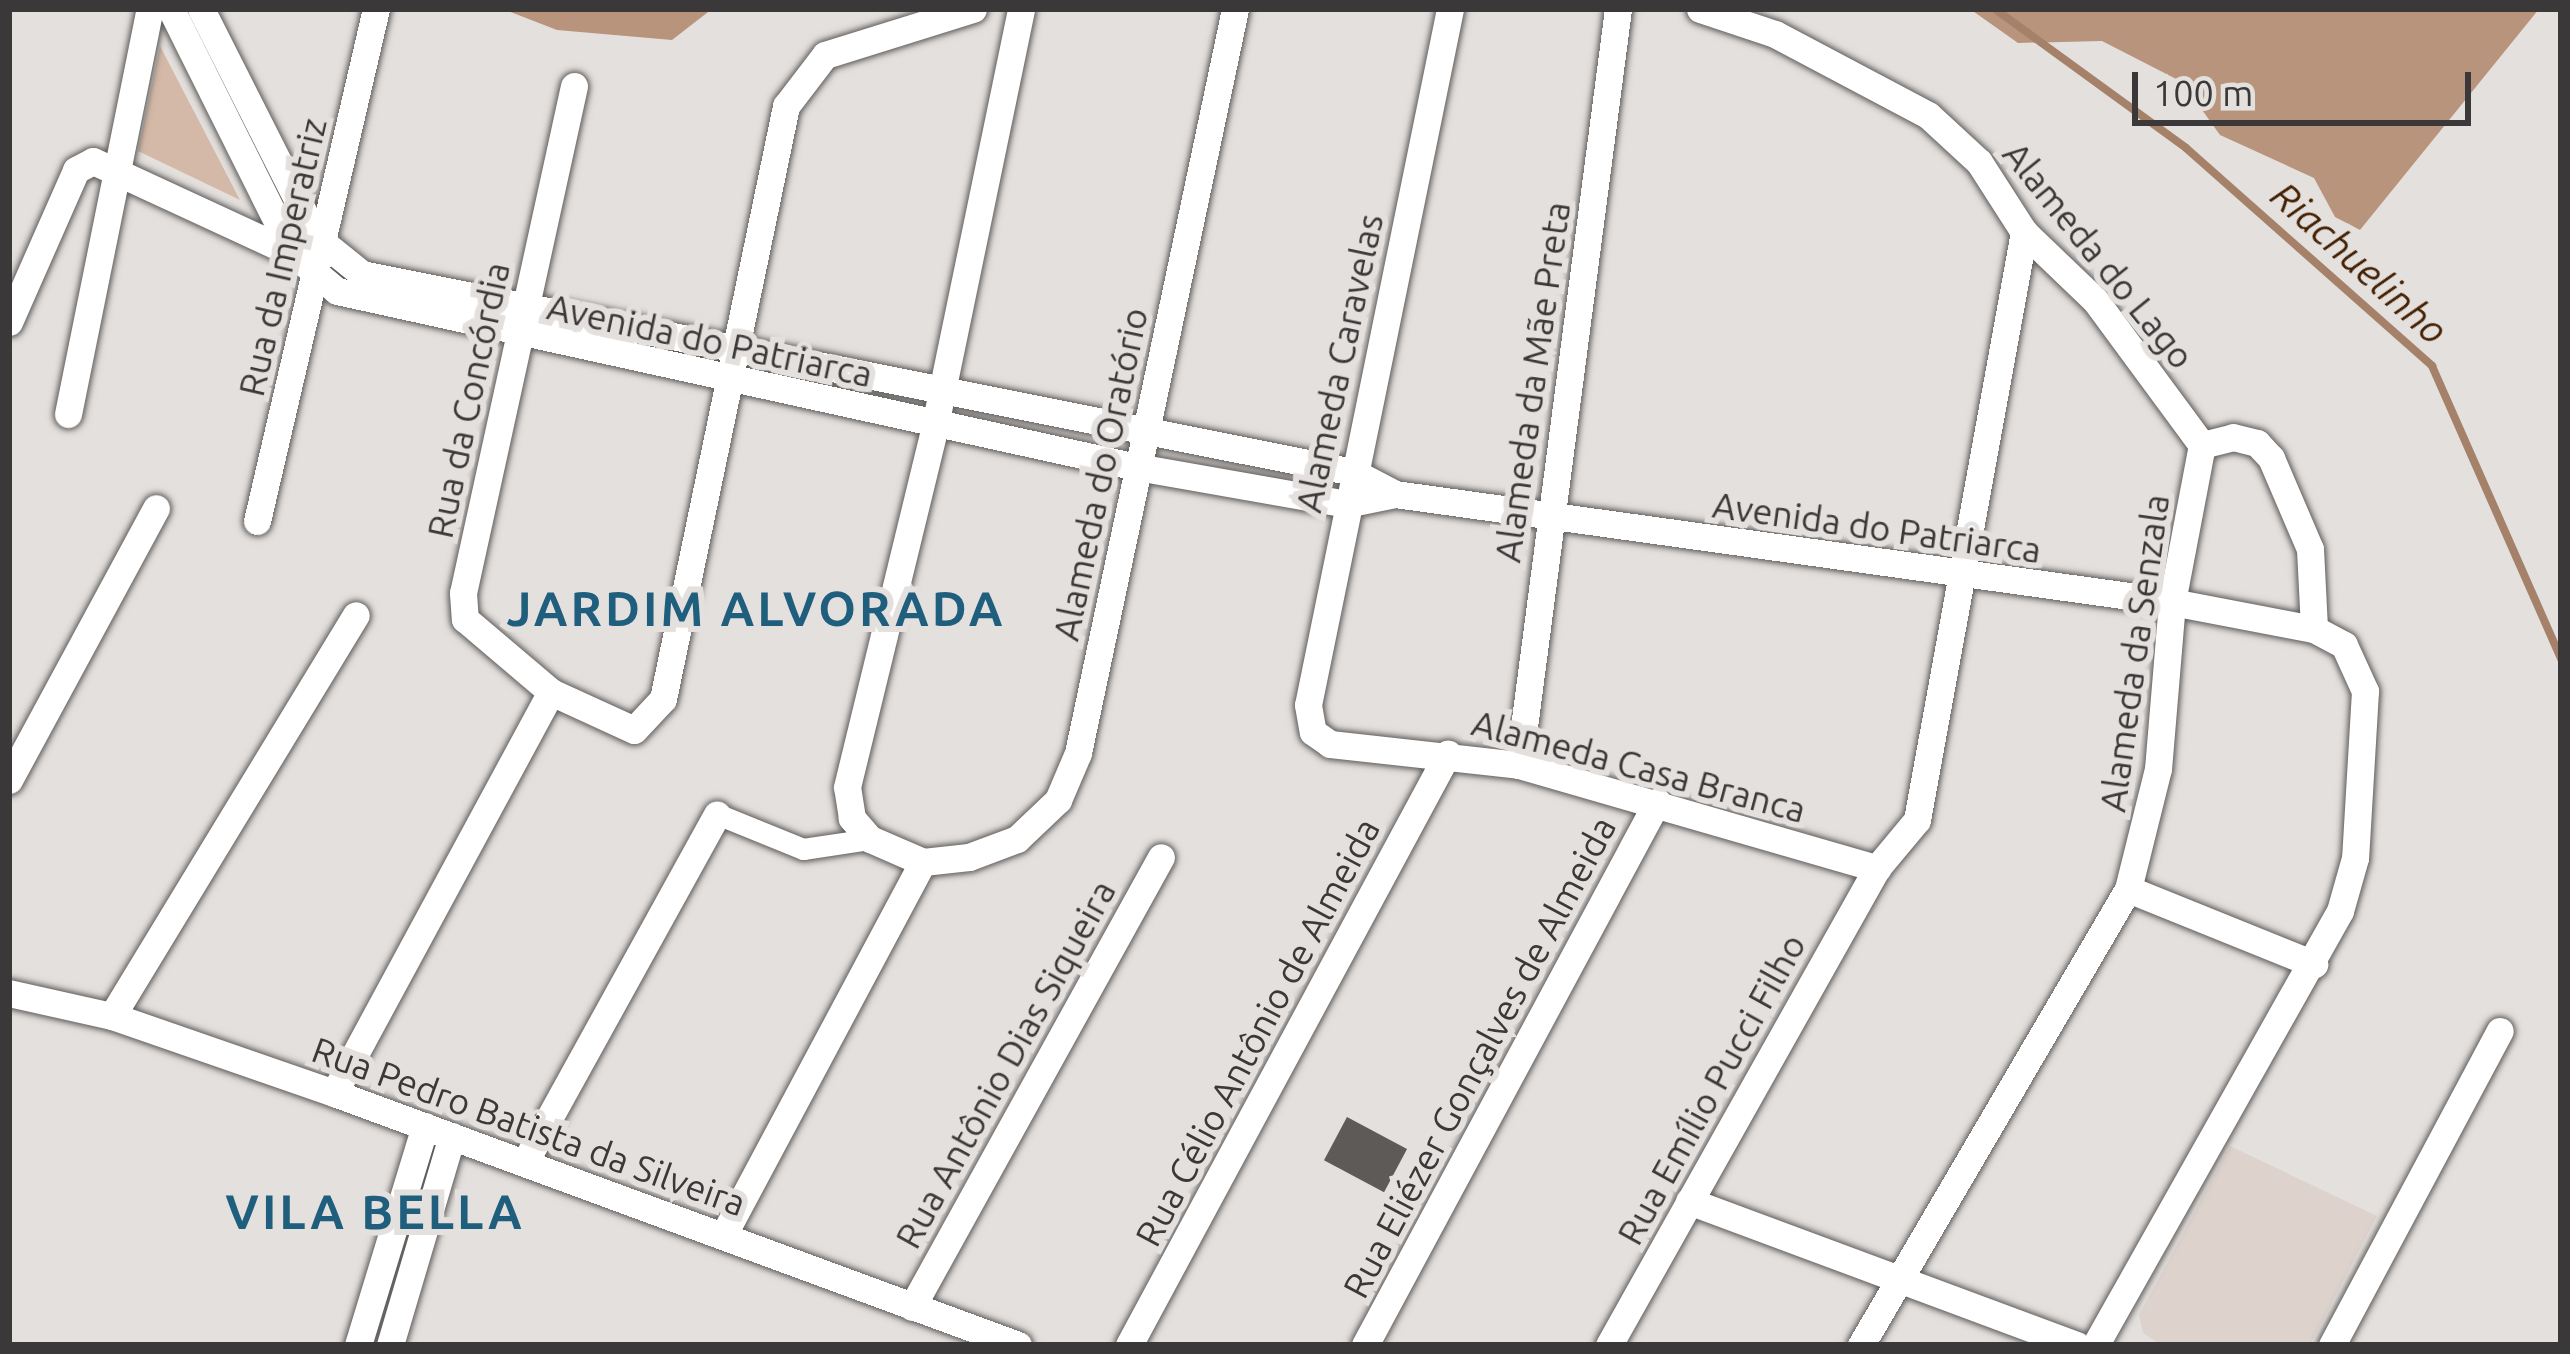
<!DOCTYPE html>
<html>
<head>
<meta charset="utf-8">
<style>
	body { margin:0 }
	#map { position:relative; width:2570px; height:1354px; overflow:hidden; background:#e4e0de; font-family:Ubuntu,sans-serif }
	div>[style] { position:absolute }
	.built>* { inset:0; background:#ddd3cc }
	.green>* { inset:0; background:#d4b9a8 }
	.forest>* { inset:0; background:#b9947c }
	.stream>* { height:8px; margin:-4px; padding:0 4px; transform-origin:4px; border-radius:4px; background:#a5816a }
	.building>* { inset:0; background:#5d5a58; transform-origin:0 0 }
	.roads { filter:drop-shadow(0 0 3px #5e5c5a) drop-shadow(0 0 3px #5e5c5a) }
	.pedestrian>* { height:21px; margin:-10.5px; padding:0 10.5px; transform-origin:10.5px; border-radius:10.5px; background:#fff }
	.minor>* { height:27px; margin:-13.5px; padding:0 13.5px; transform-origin:13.5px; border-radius:13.5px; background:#fff }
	span { translate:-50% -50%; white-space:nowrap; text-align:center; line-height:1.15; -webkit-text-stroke:12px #e4e0de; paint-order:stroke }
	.street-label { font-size:36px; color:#3a3838 }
	.water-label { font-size:39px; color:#442003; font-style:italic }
	.district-label { font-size:48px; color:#205e7d; font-weight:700; letter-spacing:3px }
	.frame { position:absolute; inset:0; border:12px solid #3a3838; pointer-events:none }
	.scale { position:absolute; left:2132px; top:72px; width:339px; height:54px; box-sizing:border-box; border:6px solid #3a3838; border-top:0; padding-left:15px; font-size:36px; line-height:42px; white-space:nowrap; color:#3a3838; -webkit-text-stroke:9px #e4e0de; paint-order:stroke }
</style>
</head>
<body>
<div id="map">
	<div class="built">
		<div style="clip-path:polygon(2230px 1146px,2377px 1216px,2310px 1345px,2161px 1345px,2143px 1333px,2139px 1315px)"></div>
	</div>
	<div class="green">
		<div style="clip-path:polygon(160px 46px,240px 200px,138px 151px)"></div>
	</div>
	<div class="forest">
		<div style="clip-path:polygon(503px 9px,712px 9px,672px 40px,557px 30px)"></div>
		<div style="clip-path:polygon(1970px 9px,2539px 9px,2360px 230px,2335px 217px,2314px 178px,2220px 135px,2182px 82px,2102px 41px,2018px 43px)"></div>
	</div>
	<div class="stream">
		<div style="left:1995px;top:9px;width:236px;rotate:36deg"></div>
		<div style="left:2186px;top:148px;width:329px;rotate:41.5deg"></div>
		<div style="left:2432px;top:366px;width:320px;rotate:66.2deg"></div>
	</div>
	<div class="building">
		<div style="left:1347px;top:1117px;width:68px;height:49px;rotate:28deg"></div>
	</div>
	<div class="roads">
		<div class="pedestrian">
			<div style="left:717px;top:814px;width:93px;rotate:22.1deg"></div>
			<div style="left:803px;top:849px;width:68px;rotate:-8.5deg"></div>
		</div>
		<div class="minor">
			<div style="left:171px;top:9px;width:274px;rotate:63.5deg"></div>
			<div style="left:293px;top:254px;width:57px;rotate:40.1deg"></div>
			<div style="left:337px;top:291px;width:819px;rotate:12.41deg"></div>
			<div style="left:1137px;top:467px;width:212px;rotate:10deg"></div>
			<div style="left:1346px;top:504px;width:50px;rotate:-11.5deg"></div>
			<div style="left:201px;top:9px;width:255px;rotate:63.2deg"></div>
			<div style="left:316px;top:237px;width:59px;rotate:38.8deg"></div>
			<div style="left:362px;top:274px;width:1011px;rotate:11.3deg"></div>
			<div style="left:1353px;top:472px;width:47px;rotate:27.6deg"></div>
			<div style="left:1395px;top:494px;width:784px;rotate:7.91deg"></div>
			<div style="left:2172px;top:602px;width:145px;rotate:10.8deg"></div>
			<div style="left:2314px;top:629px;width:34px;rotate:28deg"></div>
			<div style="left:2344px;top:645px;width:51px;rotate:65.5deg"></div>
			<div style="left:2365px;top:691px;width:167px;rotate:93.4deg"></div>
			<div style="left:2355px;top:858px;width:55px;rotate:105.8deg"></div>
			<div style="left:2340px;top:911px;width:498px;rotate:119.4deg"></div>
			<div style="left:1450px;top:9px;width:710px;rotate:101.53deg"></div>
			<div style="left:1308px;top:705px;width:27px;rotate:80deg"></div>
			<div style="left:1313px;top:732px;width:21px;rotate:35deg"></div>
			<div style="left:1330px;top:744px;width:190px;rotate:6.3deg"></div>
			<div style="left:1519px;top:765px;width:373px;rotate:16.1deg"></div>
			<div style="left:1700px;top:9px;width:79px;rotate:18.4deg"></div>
			<div style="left:1775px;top:34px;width:173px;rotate:27.9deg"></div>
			<div style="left:1928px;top:115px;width:69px;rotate:42.7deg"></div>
			<div style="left:1979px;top:162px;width:83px;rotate:57.3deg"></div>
			<div style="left:2024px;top:232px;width:98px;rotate:43.8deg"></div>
			<div style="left:2095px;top:300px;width:180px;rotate:53.6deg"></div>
			<div style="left:574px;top:86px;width:519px;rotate:102.35deg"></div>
			<div style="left:463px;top:593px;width:26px;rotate:86deg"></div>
			<div style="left:465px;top:619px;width:113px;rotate:40.3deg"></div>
			<div style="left:551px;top:692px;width:91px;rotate:24.6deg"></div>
			<div style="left:634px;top:730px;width:42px;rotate:-46.9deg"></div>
			<div style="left:663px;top:699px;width:606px;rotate:-78.28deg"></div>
			<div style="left:786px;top:106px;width:64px;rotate:-52.6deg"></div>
			<div style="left:825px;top:55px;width:155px;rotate:-17.3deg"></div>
			<div style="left:9px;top:322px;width:166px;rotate:-66.2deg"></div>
			<div style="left:76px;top:170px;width:19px;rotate:-28deg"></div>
			<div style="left:93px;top:161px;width:221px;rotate:24.8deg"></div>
			<div style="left:68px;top:414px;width:413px;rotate:-78.6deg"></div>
			<div style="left:2202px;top:445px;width:32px;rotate:-14deg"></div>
			<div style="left:2233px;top:437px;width:25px;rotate:14deg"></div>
			<div style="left:2257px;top:443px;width:21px;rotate:47deg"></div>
			<div style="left:2271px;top:458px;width:99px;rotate:66.8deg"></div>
			<div style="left:2310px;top:549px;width:80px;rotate:87.1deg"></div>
			<div style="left:257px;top:521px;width:526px;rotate:-76.92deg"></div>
			<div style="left:1519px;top:765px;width:762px;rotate:-82.54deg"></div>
			<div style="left:9px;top:780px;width:309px;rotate:-61.6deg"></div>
			<div style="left:923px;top:862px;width:46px;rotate:-6.2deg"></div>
			<div style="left:969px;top:857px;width:51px;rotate:-20.6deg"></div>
			<div style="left:1017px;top:839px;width:57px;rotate:-43.6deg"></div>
			<div style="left:1058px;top:800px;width:51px;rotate:-66.9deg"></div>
			<div style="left:1078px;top:753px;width:760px;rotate:-78.08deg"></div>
			<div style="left:923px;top:862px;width:58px;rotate:-156.5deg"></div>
			<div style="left:870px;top:839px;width:28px;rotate:-131deg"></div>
			<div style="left:852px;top:818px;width:31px;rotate:-99deg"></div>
			<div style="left:847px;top:787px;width:373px;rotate:-76.3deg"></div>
			<div style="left:935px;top:425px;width:425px;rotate:-78.3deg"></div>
			<div style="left:2128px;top:889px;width:201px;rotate:22deg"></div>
			<div style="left:9px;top:993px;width:106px;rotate:12.6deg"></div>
			<div style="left:112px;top:1016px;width:235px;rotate:19.1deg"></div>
			<div style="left:334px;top:1093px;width:729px;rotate:20.22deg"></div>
			<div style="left:112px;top:1016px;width:469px;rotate:-58.7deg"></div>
			<div style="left:334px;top:1093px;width:456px;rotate:-61.6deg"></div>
			<div style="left:525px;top:1162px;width:397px;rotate:-61.1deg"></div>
			<div style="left:1689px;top:1201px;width:414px;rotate:20.4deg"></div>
			<div style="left:724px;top:1234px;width:422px;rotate:-61.9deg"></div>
			<div style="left:912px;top:1307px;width:514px;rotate:-61.04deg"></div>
			<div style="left:358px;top:1345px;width:229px;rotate:-73deg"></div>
			<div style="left:390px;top:1345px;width:218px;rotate:-73.5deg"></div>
			<div style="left:1129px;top:1345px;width:672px;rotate:-61.68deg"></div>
			<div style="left:1365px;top:1345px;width:617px;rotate:-61.73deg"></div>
			<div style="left:1609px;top:1345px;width:547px;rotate:-60.67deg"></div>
			<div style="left:1877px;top:868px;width:62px;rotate:-50.2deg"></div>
			<div style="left:1917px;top:820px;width:598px;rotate:-79.69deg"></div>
			<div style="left:1861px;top:1345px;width:528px;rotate:-59.65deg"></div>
			<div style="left:2128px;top:889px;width:124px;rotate:-76deg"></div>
			<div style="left:2158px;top:769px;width:168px;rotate:-85.2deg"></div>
			<div style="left:2172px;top:602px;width:160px;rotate:-79.2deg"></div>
			<div style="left:2332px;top:1345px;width:356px;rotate:-61.9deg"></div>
		</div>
	</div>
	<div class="street-label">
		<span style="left:2099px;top:255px;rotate:51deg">Alameda do Lago</span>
		<span style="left:282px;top:257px;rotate:-77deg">Rua da Imperatriz</span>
		<span style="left:710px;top:340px;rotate:12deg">Avenida do Patriarca</span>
		<span style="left:1339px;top:363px;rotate:-78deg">Alameda Caravelas</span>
		<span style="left:1532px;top:382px;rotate:-82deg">Alameda da Mãe Preta</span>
		<span style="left:468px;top:400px;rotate:-78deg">Rua da Concórdia</span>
		<span style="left:1100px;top:474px;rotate:-78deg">Alameda do Oratório</span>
		<span style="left:1877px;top:527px;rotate:8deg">Avenida do Patriarca</span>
		<span style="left:2134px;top:653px;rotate:-82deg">Alameda da Senzala</span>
		<span style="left:1639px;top:766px;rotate:15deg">Alameda Casa Branca</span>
		<span style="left:1257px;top:1032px;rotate:-62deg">Rua Célio Antônio de Almeida</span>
		<span style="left:1479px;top:1057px;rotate:-62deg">Rua Eliézer Gonçalves de Almeida</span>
		<span style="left:1005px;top:1064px;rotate:-61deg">Rua Antônio Dias Siqueira</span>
		<span style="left:1711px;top:1089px;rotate:-61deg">Rua Emílio Pucci Filho</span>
		<span style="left:529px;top:1126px;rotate:20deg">Rua Pedro Batista da Silveira</span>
	</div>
	<div class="water-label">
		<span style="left:2359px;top:263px;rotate:42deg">Riachuelinho</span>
	</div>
	<div class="district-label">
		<span style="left:756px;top:609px">JARDIM ALVORADA</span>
		<span style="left:375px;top:1212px">VILA BELLA</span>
	</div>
	<div class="frame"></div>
	<div class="scale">100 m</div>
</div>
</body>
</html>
